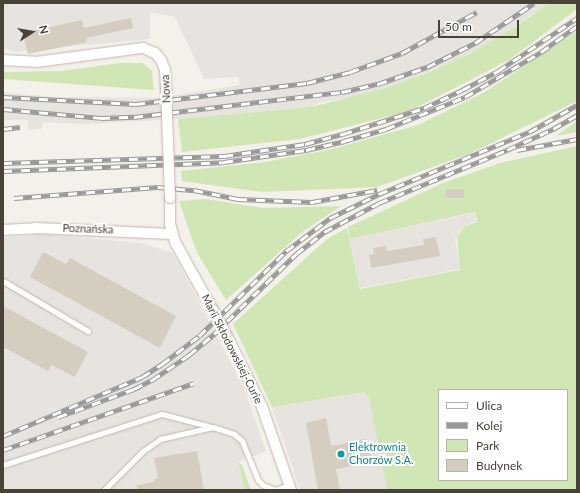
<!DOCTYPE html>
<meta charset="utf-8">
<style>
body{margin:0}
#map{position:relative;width:580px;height:493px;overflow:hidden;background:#f4f1ea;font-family:Lato,sans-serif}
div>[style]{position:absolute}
.industrial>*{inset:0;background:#e7e3df}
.green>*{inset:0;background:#d0e6b5}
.building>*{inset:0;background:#d5cdc0;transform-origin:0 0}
.roads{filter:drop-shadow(0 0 1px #c0b9ad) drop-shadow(0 0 1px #c0b9ad)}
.service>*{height:5px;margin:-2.5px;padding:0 2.5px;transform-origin:2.5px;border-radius:2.5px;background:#fff}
.minor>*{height:10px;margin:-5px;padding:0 5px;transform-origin:5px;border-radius:5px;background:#fff}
.rail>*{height:4.5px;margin-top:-2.25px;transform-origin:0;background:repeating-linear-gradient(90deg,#fff 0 9px,#989898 0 18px);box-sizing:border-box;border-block:1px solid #989898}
.bridges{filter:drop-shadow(0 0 1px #c0b9ad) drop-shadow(0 0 1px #c0b9ad)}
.minor-bridge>*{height:10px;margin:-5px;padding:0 5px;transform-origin:5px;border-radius:5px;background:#fff}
.dots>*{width:11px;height:11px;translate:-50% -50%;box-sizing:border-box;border:2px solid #fff;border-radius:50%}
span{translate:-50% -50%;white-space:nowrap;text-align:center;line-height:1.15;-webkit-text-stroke:4px #fff;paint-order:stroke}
.street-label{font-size:11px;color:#484238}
.culture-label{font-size:11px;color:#0d838f}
.left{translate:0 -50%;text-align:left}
.frame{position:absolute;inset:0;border:4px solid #484238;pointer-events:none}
.legend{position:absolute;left:438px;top:389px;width:130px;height:92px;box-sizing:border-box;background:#fff;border:1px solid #b6b3af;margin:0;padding:5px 7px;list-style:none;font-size:12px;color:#484238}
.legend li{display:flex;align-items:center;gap:8px;height:20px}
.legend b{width:20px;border:1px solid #b6b3af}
.north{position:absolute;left:12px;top:12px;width:40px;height:40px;-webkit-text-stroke:3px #fff;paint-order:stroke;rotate:78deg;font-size:11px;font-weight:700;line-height:16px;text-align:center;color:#484238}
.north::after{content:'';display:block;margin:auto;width:14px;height:18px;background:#484238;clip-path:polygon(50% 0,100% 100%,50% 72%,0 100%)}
.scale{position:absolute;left:438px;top:20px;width:81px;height:18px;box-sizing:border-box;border:2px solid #484238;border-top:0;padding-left:5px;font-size:12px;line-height:14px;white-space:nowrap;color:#484238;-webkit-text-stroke:3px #fff;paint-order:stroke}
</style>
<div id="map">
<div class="industrial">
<i style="clip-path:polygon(3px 3px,549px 3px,501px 36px,451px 63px,401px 83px,357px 96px,318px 103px,311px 107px,178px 119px,85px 124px,43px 122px,41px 129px,28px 130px,28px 120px,3px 120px,3px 92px,51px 97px,157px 98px,239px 85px,239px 77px,204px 79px,175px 17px,150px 12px,150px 39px,14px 52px,3px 48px)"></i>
<i style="clip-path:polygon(474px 213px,476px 221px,463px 227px,455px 239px,460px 269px,360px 288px,350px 239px)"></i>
<i style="clip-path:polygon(41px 234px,141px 243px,173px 253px,244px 388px,266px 451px,238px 462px,245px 490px,3px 490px,3px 238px)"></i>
<i style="clip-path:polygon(364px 392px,369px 397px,387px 490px,300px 490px,272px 407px)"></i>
</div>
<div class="green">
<i style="clip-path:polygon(549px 3px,577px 3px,577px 9px,509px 60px,410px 111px,300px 139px,182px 152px,178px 119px,311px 107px,386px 88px,430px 72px,469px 54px,517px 26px)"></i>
<i style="clip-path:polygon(577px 31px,577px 101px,469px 154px,377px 187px,262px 192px,182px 181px,181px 171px,265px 162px,332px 149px,418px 125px,485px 92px)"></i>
<i style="clip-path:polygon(120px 63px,143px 63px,152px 71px,154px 90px,3px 79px,3px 72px,61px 71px)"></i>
<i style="clip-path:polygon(577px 121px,577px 132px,556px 136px)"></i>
<i style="clip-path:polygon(evenodd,577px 146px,577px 490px,387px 490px,369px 397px,364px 392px,272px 407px,233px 324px,327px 239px,347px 228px,360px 289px,460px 270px,457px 237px,464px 227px,477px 222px,475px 212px,350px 239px,348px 227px,443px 183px,500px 163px,577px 146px,439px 390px,567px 390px,567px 480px,439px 480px,439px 390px)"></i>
<i style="clip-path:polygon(206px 199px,263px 208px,341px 206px,301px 233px,226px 300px,197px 253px,179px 201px)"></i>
<i style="clip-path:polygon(238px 462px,242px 465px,251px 490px,245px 490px)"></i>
</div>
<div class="building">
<i style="clip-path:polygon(131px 18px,133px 28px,86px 38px,87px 42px,28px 54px,23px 33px,82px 20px,84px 28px)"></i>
<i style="left:464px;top:189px;width:9px;height:18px;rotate:90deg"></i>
<i style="clip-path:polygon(436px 237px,440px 256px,371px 268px,369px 255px,374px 254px,373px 248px,386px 246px,387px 251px,424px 245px,423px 239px)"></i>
<i style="clip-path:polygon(43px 252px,66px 264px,70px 258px,176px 316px,160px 348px,30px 277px)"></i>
<i style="clip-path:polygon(3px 306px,88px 352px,75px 377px,51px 365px,48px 371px,3px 347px)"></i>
<i style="clip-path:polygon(326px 418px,331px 446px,367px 439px,372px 462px,336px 469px,340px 490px,318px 490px,306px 423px)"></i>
<i style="clip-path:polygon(197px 451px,204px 490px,137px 490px,137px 485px,154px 482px,154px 479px,158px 478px,154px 458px)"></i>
</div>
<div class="roads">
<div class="service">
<i style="left:3px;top:281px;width:99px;rotate:30.5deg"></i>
<i style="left:3px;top:465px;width:167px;rotate:-17.8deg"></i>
<i style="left:162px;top:414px;width:52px;rotate:14.6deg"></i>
<i style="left:104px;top:490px;width:55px;rotate:-45deg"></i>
<i style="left:143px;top:451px;width:21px;rotate:-35deg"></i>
<i style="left:160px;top:439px;width:54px;rotate:-12.8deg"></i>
<i style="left:213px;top:427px;width:22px;rotate:18deg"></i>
<i style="left:234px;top:434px;width:11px;rotate:41deg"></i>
<i style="left:242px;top:441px;width:42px;rotate:67.7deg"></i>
<i style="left:258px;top:480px;width:7px;rotate:45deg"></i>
<i style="left:263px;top:485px;width:13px;rotate:23deg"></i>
<i style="left:275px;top:490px;width:15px;rotate:-20deg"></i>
</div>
<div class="minor">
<i style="left:3px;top:60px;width:33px;rotate:3deg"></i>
<i style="left:36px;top:62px;width:108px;rotate:-7.5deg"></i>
<i style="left:143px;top:48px;width:13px;rotate:23deg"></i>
<i style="left:155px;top:53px;width:9px;rotate:49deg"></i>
<i style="left:161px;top:60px;width:11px;rotate:68deg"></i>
<i style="left:165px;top:70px;width:18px;rotate:87deg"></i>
<i style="left:170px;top:198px;width:26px;rotate:90deg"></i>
<i style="left:170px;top:224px;width:19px;rotate:74deg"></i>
<i style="left:175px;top:242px;width:78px;rotate:60.8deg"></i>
<i style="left:3px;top:230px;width:33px;rotate:-3deg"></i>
<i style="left:36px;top:228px;width:136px;rotate:2.5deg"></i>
<i style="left:226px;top:334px;width:81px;rotate:63.7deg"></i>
<i style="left:262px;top:407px;width:88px;rotate:70.7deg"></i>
</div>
</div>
<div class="rail">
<i style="left:3px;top:97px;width:133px;rotate:3deg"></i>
<i style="left:136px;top:104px;width:172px;rotate:-7deg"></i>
<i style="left:307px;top:83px;width:44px;rotate:-14.3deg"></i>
<i style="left:350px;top:72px;width:55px;rotate:-20.1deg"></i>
<i style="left:402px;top:53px;width:85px;rotate:-28.7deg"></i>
<i style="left:3px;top:109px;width:98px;rotate:5.2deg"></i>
<i style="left:101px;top:118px;width:33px;rotate:-2deg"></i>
<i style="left:134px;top:117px;width:209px;rotate:-6.9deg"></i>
<i style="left:342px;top:92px;width:37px;rotate:-13deg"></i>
<i style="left:378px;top:84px;width:52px;rotate:-19.1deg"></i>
<i style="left:427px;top:67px;width:54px;rotate:-26.6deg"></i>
<i style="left:475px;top:43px;width:71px;rotate:-34.1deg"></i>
<i style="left:3px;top:129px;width:17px;rotate:-7deg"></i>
<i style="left:517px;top:150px;width:61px;rotate:-10.4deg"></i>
<i style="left:3px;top:163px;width:221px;rotate:-1.8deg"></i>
<i style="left:224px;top:156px;width:82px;rotate:-8.4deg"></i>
<i style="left:305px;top:144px;width:39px;rotate:-15deg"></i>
<i style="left:343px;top:134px;width:85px;rotate:-17.8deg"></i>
<i style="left:424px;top:108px;width:42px;rotate:-25.3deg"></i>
<i style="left:462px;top:90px;width:41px;rotate:-27.8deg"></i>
<i style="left:498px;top:71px;width:95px;rotate:-33.9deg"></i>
<i style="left:3px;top:171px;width:221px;rotate:-2.3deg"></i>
<i style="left:224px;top:162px;width:83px;rotate:-8.3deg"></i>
<i style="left:306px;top:150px;width:39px;rotate:-13deg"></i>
<i style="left:344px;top:141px;width:44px;rotate:-15.9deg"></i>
<i style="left:386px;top:129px;width:85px;rotate:-22.1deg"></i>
<i style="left:465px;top:97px;width:88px;rotate:-30.6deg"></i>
<i style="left:541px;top:52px;width:44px;rotate:-35.8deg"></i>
<i style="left:14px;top:198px;width:144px;rotate:-4.4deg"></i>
<i style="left:158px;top:187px;width:36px;rotate:5deg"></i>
<i style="left:194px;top:190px;width:45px;rotate:11.6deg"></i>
<i style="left:238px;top:199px;width:74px;rotate:2.3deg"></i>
<i style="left:312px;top:202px;width:66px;rotate:-10.5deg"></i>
<i style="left:58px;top:417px;width:81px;rotate:-20.2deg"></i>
<i style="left:134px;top:389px;width:20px;rotate:-27deg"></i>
<i style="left:152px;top:380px;width:45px;rotate:-34deg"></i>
<i style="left:189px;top:355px;width:33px;rotate:-40deg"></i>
<i style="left:214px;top:334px;width:115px;rotate:-44.3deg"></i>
<i style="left:296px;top:254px;width:36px;rotate:-38deg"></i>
<i style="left:324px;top:232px;width:62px;rotate:-27.8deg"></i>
<i style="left:379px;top:203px;width:139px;rotate:-22.5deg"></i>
<i style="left:507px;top:150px;width:51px;rotate:-24.5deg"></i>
<i style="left:553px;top:129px;width:28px;rotate:-30deg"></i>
<i style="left:3px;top:436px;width:151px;rotate:-23deg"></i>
<i style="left:142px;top:377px;width:24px;rotate:-33deg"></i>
<i style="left:162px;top:364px;width:46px;rotate:-37.1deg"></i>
<i style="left:199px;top:336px;width:122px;rotate:-44.3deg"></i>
<i style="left:286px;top:251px;width:55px;rotate:-36.9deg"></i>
<i style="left:330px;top:218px;width:55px;rotate:-26.1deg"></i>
<i style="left:379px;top:194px;width:162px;rotate:-22.5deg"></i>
<i style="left:529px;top:132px;width:55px;rotate:-29.4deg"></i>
<i style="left:3px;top:450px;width:202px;rotate:-19.3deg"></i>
</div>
<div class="bridges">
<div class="minor-bridge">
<i style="left:166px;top:88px;width:110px;rotate:87.9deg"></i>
<i style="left:213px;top:310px;width:27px;rotate:62deg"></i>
</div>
</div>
<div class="dots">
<i style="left:341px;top:454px;background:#0f9aa8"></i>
</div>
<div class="street-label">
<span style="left:166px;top:89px;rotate:-93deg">Nowa</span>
<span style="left:88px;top:229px;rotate:2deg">Poznańska</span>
<span style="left:232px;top:349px;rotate:63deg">Marii Skłodowskiej-Curie</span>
</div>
<div class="culture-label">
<span class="left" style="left:349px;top:454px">Elektrownia<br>Chorzów S.A.</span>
</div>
<div class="frame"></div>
<ul class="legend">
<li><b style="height:5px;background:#fff"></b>Ulica</li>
<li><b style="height:5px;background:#989898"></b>Kolej</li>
<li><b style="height:11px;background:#d0e6b5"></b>Park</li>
<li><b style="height:11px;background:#d5cdc0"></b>Budynek</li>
</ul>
<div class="north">N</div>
<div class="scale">50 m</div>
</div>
